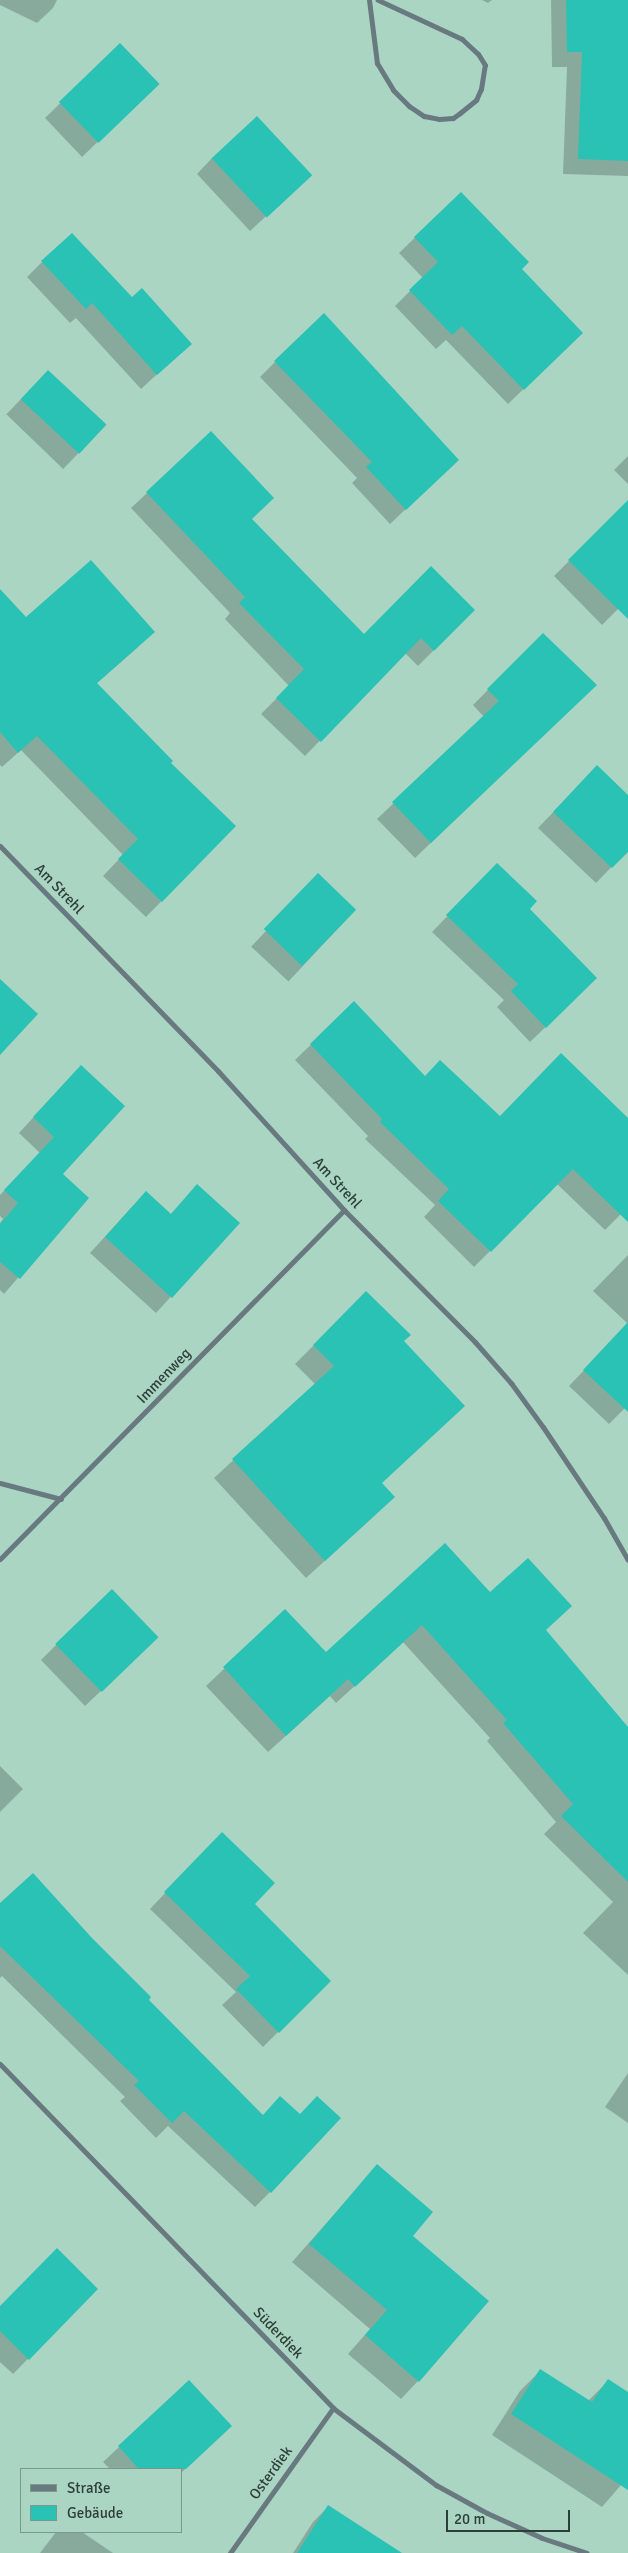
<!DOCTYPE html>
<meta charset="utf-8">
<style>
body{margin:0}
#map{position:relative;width:628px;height:2553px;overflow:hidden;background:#abd5c3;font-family:Signika,sans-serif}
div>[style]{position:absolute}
.shadow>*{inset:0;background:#0003;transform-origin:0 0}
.building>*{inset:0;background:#29c2b5;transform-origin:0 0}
.minor>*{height:5px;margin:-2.5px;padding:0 2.5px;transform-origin:2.5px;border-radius:2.5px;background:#687980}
span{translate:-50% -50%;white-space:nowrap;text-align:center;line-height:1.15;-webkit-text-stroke:4px #abd5c3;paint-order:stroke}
.street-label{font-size:15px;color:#2d3f37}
.legend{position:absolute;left:20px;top:2468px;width:162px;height:65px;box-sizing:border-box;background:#abd5c3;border:1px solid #79998b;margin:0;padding:6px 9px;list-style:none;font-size:15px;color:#2d3f37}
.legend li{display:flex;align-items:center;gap:10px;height:25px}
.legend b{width:25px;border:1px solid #79998b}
.scale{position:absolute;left:446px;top:2510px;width:124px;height:22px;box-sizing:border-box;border:2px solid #2d3f37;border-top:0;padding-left:6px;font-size:15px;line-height:18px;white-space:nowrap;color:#2d3f37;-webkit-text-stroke:4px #abd5c3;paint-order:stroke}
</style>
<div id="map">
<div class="shadow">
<i style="clip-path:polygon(0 0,57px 0,53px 8px,37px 23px,0 5px)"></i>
<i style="clip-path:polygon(482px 0,492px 0,488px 3px)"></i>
<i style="clip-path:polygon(551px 0,628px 0,628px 176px,563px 174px,567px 67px,552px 67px)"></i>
<i style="clip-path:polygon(120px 45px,142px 99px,82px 157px,45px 118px)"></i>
<i style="clip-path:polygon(212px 158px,295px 190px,250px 231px,197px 174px)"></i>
<i style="clip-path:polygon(461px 193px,520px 269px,566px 348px,508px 404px,446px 340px,436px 349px,395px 306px,423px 278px,399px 253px)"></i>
<i style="clip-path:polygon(42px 262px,190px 344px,141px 389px,76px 318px,70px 323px,27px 277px)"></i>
<i style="clip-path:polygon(275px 362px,442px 475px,390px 524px,352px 483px,357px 478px,260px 377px)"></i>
<i style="left:48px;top:371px;width:79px;height:60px;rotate:44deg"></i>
<i style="clip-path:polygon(211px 433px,251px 519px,364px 635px,474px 610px,418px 666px,405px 653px,305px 756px,261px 714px,289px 686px,225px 619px,230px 613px,131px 508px)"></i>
<i style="clip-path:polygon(628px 456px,628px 484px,614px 470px)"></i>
<i style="clip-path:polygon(628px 502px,628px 599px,602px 625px,554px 576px)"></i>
<i style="clip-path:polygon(0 591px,26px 619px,138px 647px,96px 684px,169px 763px,235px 826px,146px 917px,103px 876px,123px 855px,21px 750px,2px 767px,0 765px)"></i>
<i style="clip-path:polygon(543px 634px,580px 700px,415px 858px,377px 819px,484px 717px,473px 705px)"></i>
<i style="clip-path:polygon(582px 782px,628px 797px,628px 850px,596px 883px,538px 828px)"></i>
<i style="clip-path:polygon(497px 865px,528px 909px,580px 994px,530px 1042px,497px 1007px,504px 1000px,432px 932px)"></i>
<i style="left:318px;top:875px;width:51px;height:98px;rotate:43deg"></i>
<i style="clip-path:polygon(354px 1003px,424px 1077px,499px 1118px,628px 1119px,628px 1207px,605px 1230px,557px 1184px,474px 1267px,424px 1217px,435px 1205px,365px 1139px,368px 1136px,295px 1060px)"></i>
<i style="clip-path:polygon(66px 1082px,62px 1174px,87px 1198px,4px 1294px,0 1290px,0 1223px,3px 1219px,0 1216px,0 1195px,40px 1153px,19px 1133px)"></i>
<i style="clip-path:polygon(197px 1186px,238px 1223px,156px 1313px,90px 1253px,131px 1208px,170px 1215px)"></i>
<i style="clip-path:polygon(628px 1255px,628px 1405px,609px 1424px,569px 1386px,628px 1324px,593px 1291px)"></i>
<i style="clip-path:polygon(366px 1293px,403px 1341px,375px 1515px,306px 1578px,214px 1478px,315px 1384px,295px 1364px)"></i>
<i style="clip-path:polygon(490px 1594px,545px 1630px,628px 1742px,628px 1975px,583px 1933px,613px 1902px,544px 1834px,556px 1822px,487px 1741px,490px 1738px,403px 1642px,336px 1703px,330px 1696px,268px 1752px,206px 1686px,285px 1611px,326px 1654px)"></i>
<i style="clip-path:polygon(56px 1645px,142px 1652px,85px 1706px,41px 1660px)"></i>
<i style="clip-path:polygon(0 1766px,23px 1789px,0 1812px)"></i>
<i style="clip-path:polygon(207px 1849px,253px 1904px,329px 1981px,263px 2047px,222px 2005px,236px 1992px,150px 1909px)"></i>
<i style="clip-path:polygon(0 1904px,147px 2000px,262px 2116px,270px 2192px,255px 2207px,168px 2126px,156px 2138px,120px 2101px,125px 2097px,2px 1976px,0 1978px)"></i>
<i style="clip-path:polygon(628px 2073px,628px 2123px,605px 2107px)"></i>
<i style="clip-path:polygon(377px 2166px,411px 2236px,418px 2381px,401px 2399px,348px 2354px,370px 2329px,292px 2262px)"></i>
<i style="clip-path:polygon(97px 2289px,13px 2374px,0 2362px,0 2308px)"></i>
<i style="clip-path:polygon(540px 2371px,588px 2401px,608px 2381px,628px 2394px,628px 2477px,602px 2507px,492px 2435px,520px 2391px)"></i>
<i style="clip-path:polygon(189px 2382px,230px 2426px,181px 2473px,181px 2469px,110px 2469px,103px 2462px)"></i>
<i style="clip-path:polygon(328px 2507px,399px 2553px,293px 2553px,313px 2522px)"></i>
<i style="clip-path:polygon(56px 2532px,82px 2532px,113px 2553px,40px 2553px)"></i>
</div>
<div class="building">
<i style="clip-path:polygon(566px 0,628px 0,628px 161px,578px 159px,582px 52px,567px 52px)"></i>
<i style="left:120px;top:43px;width:57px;height:85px;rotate:46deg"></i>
<i style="left:257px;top:116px;width:81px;height:62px;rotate:47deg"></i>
<i style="clip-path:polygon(461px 192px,529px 262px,522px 269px,583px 333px,524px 390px,462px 326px,452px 335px,409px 290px,438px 262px,414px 237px)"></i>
<i style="clip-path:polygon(72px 233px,132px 297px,142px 288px,192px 344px,157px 375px,92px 303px,86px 309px,41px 261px)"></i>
<i style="clip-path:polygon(324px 313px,459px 460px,406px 510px,366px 467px,372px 462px,274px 361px)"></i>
<i style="left:48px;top:370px;width:80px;height:40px;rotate:43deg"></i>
<i style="clip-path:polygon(211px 431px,274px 498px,252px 519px,364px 634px,431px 566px,475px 610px,434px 651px,421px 638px,321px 742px,276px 698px,304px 669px,239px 603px,245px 597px,146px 492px)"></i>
<i style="clip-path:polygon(628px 500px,628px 619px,568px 560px)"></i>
<i style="clip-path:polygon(91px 560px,155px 632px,97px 683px,173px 761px,171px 763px,236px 826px,162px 902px,118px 859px,138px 839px,37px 736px,18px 753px,0 732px,0 589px,26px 617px)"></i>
<i style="clip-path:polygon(543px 633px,597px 685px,431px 843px,392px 802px,499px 701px,487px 689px)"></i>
<i style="clip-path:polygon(597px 765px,628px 795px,628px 852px,612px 868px,553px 812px)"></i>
<i style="clip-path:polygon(497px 863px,537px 901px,530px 909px,597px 978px,546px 1028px,511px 991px,518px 984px,446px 915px)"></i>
<i style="left:318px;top:873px;width:53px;height:78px;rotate:44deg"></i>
<i style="clip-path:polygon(0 979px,38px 1014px,0 1055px)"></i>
<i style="clip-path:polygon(354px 1001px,425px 1076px,440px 1060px,500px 1116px,561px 1053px,628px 1118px,628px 1222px,573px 1169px,491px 1252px,438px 1201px,449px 1189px,380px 1122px,382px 1119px,310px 1044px)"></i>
<i style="clip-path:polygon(81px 1065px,125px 1106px,63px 1174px,89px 1198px,20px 1279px,0 1262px,0 1224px,18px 1203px,4px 1190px,54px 1137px,33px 1117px)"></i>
<i style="clip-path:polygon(197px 1184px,240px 1223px,172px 1298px,105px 1237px,146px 1191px,171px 1214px)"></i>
<i style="clip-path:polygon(366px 1291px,411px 1335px,404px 1341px,465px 1406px,382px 1483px,395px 1497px,325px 1561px,232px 1459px,334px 1366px,313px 1345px)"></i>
<i style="clip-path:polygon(628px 1322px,628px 1412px,583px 1370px)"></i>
<i style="clip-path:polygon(445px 1543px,490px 1592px,528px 1558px,572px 1606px,546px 1630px,628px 1727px,628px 1882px,561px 1816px,573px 1804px,503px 1723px,507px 1720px,422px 1625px,355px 1687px,348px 1679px,286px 1736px,223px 1667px,285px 1609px,326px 1652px)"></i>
<i style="left:112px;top:1589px;width:67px;height:79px;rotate:46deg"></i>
<i style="clip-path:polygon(222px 1832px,275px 1883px,255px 1904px,331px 1981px,279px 2033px,236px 1989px,250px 1976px,164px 1892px)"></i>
<i style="clip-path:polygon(33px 1873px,92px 1938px,151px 1997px,149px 2000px,263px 2115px,280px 2096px,300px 2114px,317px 2096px,341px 2118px,271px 2193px,184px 2111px,172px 2123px,134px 2085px,139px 2081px,0 1946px,0 1903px)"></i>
<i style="clip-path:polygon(377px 2164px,433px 2212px,413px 2236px,489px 2301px,419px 2382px,365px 2335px,387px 2310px,309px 2244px)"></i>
<i style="clip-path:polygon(57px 2248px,98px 2289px,29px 2360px,0 2331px,0 2306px)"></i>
<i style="clip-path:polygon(540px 2369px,592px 2402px,608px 2379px,628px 2392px,628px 2490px,511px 2414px)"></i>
<i style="clip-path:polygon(189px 2380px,232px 2426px,186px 2469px,139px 2469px,118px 2446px)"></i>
<i style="clip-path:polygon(328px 2505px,402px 2553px,297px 2553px)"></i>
</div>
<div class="minor">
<i style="left:369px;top:0;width:64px;rotate:82.8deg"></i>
<i style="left:377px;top:63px;width:31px;rotate:59deg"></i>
<i style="left:393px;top:90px;width:23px;rotate:45deg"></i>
<i style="left:409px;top:106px;width:18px;rotate:34deg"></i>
<i style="left:424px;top:116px;width:15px;rotate:11deg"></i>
<i style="left:439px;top:119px;width:14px;rotate:-4deg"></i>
<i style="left:453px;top:118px;width:9px;rotate:-36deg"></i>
<i style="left:460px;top:113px;width:21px;rotate:-39deg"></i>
<i style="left:476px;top:100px;width:12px;rotate:-66deg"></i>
<i style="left:481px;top:89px;width:24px;rotate:-81deg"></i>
<i style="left:485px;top:65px;width:13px;rotate:-122deg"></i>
<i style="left:478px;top:54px;width:22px;rotate:-137deg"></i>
<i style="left:462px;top:39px;width:93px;rotate:-155.1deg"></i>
<i style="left:0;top:846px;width:313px;rotate:45.9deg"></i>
<i style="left:218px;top:1071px;width:188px;rotate:47.8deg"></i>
<i style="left:344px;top:1210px;width:186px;rotate:45.2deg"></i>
<i style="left:475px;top:1342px;width:55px;rotate:48.7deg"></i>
<i style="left:511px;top:1383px;width:54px;rotate:54deg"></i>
<i style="left:543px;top:1427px;width:110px;rotate:56.2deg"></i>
<i style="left:604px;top:1518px;width:48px;rotate:60.3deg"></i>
<i style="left:0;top:1483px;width:63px;rotate:14.7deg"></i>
<i style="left:0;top:1559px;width:490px;rotate:-45.4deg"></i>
<i style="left:0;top:2064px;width:479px;rotate:45.9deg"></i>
<i style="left:333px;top:2408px;width:129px;rotate:36.8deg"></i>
<i style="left:436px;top:2485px;width:58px;rotate:28.8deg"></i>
<i style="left:487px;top:2513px;width:60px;rotate:24.4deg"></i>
<i style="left:542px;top:2538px;width:47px;rotate:18.4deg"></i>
<i style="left:230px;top:2553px;width:178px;rotate:-54.6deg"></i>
</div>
<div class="street-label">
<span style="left:59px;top:889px;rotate:46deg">Am Strehl</span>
<span style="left:337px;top:1183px;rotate:47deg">Am Strehl</span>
<span style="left:164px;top:1376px;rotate:-46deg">Immenweg</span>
<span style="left:278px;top:2333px;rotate:46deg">Süderdiek</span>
<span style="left:271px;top:2473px;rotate:-54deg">Osterdiek</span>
</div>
<ul class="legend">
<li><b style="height:6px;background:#687980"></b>Straße</li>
<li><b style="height:14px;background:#29c2b5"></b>Gebäude</li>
</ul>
<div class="scale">20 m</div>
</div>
